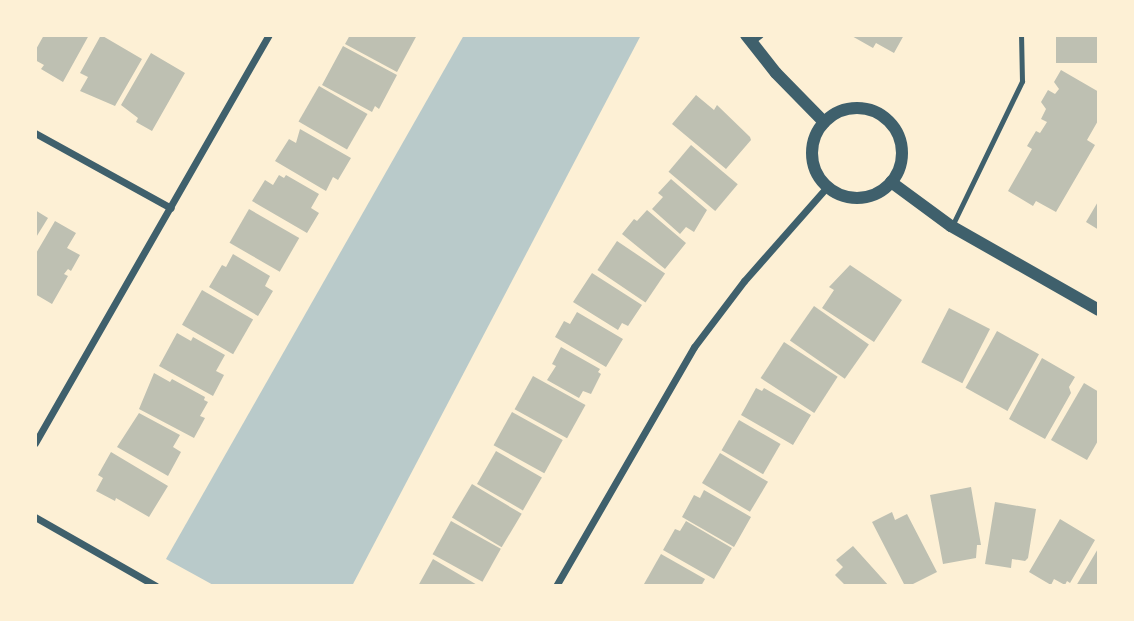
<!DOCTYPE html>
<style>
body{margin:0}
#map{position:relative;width:1134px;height:621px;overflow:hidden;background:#fdf0d5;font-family:Signika,sans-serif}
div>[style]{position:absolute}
.green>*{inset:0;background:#b9caca}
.building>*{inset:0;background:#bec0b2;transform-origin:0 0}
.service>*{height:5px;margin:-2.5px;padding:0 2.5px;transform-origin:2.5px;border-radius:2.5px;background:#3f606c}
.minor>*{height:7px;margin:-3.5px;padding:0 3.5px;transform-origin:3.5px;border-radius:3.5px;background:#3f606c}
.tertiary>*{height:12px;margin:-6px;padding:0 6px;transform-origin:6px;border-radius:6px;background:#3f606c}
.tertiary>.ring{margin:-6px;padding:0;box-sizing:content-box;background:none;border:12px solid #3f606c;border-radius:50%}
span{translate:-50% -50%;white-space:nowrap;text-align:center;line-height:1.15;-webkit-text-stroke:5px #fdf0d5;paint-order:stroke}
.frame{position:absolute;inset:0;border:37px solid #fdf0d5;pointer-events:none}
</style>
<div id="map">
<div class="green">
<i style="clip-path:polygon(464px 35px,641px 35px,352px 586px,215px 586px,166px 559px)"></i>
</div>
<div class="building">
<i style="clip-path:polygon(44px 35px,89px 35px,63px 82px,41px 69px,44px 65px,35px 60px,35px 51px)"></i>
<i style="clip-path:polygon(101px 35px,142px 59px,115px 106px,80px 91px,88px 77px,80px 73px)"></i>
<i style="clip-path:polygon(350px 35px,417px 35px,397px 72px,345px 44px)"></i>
<i style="clip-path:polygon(850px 35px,904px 35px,894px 53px,876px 43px,873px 48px)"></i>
<i style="left:1056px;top:35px;width:43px;height:28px"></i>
<i style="clip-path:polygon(343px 46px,397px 75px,379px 109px,375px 106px,372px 112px,322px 85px)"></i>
<i style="clip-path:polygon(151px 53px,185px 73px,152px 131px,136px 122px,138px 118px,121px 105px)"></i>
<i style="clip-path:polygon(1061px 70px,1099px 92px,1099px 119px,1087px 140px,1095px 145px,1056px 212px,1036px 201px,1033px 206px,1008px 191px,1032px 149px,1027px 146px,1036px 131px,1040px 133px,1047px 122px,1041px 119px,1046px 109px,1041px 102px,1048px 90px,1055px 94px,1059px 89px,1054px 82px)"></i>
<i style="left:319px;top:86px;width:56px;height:41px;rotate:30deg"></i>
<i style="clip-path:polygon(696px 95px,714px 110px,717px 105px,750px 137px,751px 140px,726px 169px,672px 124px)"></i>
<i style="clip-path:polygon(300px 129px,351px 158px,338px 180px,333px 177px,326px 191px,275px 161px,289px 139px,296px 143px)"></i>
<i style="left:691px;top:145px;width:61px;height:35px;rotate:40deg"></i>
<i style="clip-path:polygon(279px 175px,284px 178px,286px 175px,319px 194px,311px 208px,319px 213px,307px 233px,252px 201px,265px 180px,273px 185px)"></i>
<i style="clip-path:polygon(671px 179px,707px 210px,694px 232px,686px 227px,680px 234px,652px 209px,663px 197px,658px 193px)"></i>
<i style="clip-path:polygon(1099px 200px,1099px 230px,1086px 222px)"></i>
<i style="left:249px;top:209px;width:58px;height:39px;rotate:30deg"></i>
<i style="clip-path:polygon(35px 210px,48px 218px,35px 239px)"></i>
<i style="clip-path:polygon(647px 210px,686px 243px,665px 269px,622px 234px,634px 219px,637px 221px)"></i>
<i style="clip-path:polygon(55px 221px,76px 233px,67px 248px,80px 255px,71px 271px,68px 269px,64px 274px,68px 276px,52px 304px,35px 294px,35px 255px)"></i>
<i style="left:617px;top:241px;width:58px;height:35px;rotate:34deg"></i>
<i style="clip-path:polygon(233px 254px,270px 276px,265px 286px,273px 291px,258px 316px,209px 287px,222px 265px,226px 267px)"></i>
<i style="clip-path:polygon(850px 265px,902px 300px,874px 342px,822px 308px,834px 290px,829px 287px)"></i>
<i style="clip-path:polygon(592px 273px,642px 305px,628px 326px,622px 323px,618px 330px,573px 302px)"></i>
<i style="left:202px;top:290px;width:59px;height:40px;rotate:30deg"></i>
<i style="left:814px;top:306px;width:67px;height:42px;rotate:35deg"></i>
<i style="left:949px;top:308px;width:46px;height:61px;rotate:27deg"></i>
<i style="clip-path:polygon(577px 312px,623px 339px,606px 367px,555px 337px,564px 321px,570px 324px)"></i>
<i style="left:997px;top:331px;width:48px;height:65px;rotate:29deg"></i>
<i style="clip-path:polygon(177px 333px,191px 341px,193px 337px,225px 355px,216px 371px,224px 375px,213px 396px,159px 366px)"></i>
<i style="left:784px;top:342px;width:64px;height:43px;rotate:33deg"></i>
<i style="clip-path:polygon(561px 347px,600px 369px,598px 372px,601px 374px,591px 394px,583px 391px,579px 398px,547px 380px,556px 366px,552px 364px)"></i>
<i style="clip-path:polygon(1042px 358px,1075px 377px,1069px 387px,1071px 393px,1045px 439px,1009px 419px)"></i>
<i style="clip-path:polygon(154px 373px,170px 382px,172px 379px,205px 397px,204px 400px,208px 402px,200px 416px,205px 418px,194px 438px,139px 409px)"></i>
<i style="left:533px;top:376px;width:60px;height:38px;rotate:29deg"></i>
<i style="clip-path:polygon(1084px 383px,1099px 392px,1099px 439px,1087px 460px,1051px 440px)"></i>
<i style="clip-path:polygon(756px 388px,762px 391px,764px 388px,811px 415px,793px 445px,741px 415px)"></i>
<i style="left:512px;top:412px;width:58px;height:38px;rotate:29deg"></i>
<i style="clip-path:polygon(139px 413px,180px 435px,173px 447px,181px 452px,168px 476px,117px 447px)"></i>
<i style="left:739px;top:420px;width:48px;height:35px;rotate:30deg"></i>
<i style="left:496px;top:451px;width:53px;height:38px;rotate:30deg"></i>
<i style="clip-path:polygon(111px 452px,168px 486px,149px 517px,116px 498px,115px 501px,96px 491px,103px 478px,98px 475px)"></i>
<i style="left:720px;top:453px;width:56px;height:35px;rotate:31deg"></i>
<i style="left:472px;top:484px;width:58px;height:39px;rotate:31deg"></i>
<i style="clip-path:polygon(971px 487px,981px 545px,977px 545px,976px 558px,943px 564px,930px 495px)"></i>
<i style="clip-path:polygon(704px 490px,751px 517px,734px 547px,682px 517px,694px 495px,700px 498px)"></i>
<i style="clip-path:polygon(995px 502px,1036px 509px,1028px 558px,1025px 561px,1012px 559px,1011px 568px,985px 564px)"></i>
<i style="clip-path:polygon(892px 512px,895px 520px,907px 514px,937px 572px,909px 586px,905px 586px,872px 522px)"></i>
<i style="clip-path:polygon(1060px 519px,1095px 540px,1070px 583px,1067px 581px,1065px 585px,1054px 579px,1051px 585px,1029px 572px)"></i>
<i style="left:451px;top:521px;width:57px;height:38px;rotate:29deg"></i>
<i style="clip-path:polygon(686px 521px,732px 548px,714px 579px,663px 550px,675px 529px,680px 531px)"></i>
<i style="clip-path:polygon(853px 546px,889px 586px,846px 586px,835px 575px,843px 567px,836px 560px)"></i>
<i style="clip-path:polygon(1099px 547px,1099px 586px,1076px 586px)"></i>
<i style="clip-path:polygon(661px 554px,705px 579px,701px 586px,644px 584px)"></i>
<i style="clip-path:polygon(433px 559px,479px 586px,418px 586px)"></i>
</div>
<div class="service">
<i style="left:752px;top:42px;width:11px;rotate:-38deg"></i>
<i style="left:952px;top:226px;width:161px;rotate:-64.2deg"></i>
<i style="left:1022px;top:81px;width:46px;rotate:-91.2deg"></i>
</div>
<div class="minor">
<i style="left:35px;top:133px;width:155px;rotate:28.9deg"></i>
<i style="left:35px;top:443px;width:470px;rotate:-60.2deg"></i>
<i style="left:35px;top:517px;width:139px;rotate:29.7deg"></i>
<i style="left:556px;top:586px;width:276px;rotate:-60deg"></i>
<i style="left:694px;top:347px;width:83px;rotate:-52.9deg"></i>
<i style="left:744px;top:281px;width:125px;rotate:-48.6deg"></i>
</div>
<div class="tertiary">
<i style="left:746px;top:35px;width:48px;rotate:51.7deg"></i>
<i style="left:776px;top:73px;width:69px;rotate:45.6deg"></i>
<i class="ring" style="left:812px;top:108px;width:78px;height:78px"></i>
<i style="left:891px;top:182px;width:74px;rotate:36.3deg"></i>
<i style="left:951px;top:226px;width:170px;rotate:29.6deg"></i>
</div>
<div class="frame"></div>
</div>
